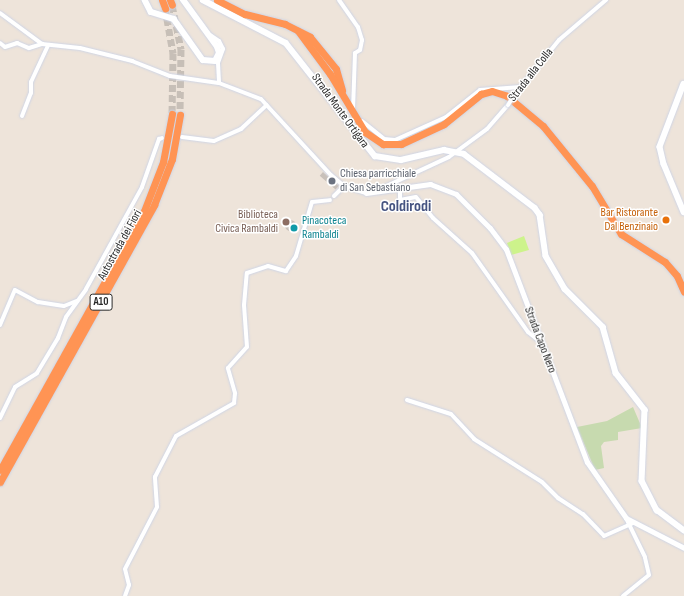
<!DOCTYPE html>
<style>
body{margin:0}
#map{position:relative;width:684px;height:596px;overflow:hidden;background:#eee4da;font-family:"Sofia Sans Condensed",sans-serif}
div>[style]{position:absolute}
.cemetery>*{inset:0;background:#c7daaf}
.pitch>*{inset:0;background:#cdf38b}
.building>*{inset:0;background:#c9c1ba;transform-origin:0 0}
.round{border-radius:50%}
.motorway-tunnel>*{height:7px;margin-top:-3.5px;transform-origin:0;background:repeating-linear-gradient(90deg,#c7bfb7 0 7px,transparent 0 10.5px)}
.roads{filter:drop-shadow(0 0 1px #cfd5e5) drop-shadow(0 0 1px #cfd5e5)}
.minor>*{height:4px;margin:-2px;padding:0 2px;transform-origin:2px;border-radius:2px;background:#fff}
.tertiary>*{height:5px;margin:-2.5px;padding:0 2.5px;transform-origin:2.5px;border-radius:2.5px;background:#fff}
.secondary>*{height:5.5px;margin:-2.75px;padding:0 2.75px;transform-origin:2.75px;border-radius:2.75px;background:#fff}
.motorway>*{height:7px;margin:-3.5px;padding:0 3.5px;transform-origin:3.5px;border-radius:3.5px;background:#ff9454}
.bridges{filter:drop-shadow(0 0 1px #cfd5e5) drop-shadow(0 0 1px #cfd5e5)}
.minor-bridge>*{height:4px;margin:-2px;padding:0 2px;transform-origin:2px;border-radius:2px;background:#fff}
.dots>*{width:11px;height:11px;translate:-50% -50%;box-sizing:border-box;border:2px solid #fff;border-radius:50%}
span{translate:-50% -50%;white-space:nowrap;text-align:center;line-height:1.15;-webkit-text-stroke:3px #fff;paint-order:stroke}
.shield-label span{padding:1px 3px;background:#fff;border:1px solid;border-radius:3px;-webkit-text-stroke-width:0}
.shield-label{font-size:11px;color:#2a2a2a;font-weight:700}
.street-label{font-size:12px;color:#2a2a2a}
.worship-label{font-size:12px;color:#5b616d}
.left{translate:0 -50%;text-align:left}
.food-label{font-size:12px;color:#c56008}
.right{translate:-100% -50%;text-align:right}
.education-label{font-size:12px;color:#785e54}
.culture-label{font-size:12px;color:#0d838f}
.district-label{font-size:16px;color:#455380;font-weight:700}
</style>
<div id="map">
<div class="cemetery">
<i style="clip-path:polygon(633px 407px,642px 428px,618px 432px,618px 440px,604px 442px,601px 446px,604px 468px,595px 470px,577px 427px,607px 421px)"></i>
</div>
<div class="pitch">
<i style="clip-path:polygon(524px 236px,529px 250px,511px 255px,507px 243px)"></i>
</div>
<div class="building">
<i style="left:323px;top:172px;width:21px;height:5px;rotate:41deg"></i>
<i class="round" style="left:284.5px;top:219.5px;width:11px;height:11px"></i>
</div>
<div class="motorway-tunnel">
<i style="left:172px;top:5px;width:45px;rotate:78.4deg"></i>
<i style="left:181px;top:49px;width:66px;rotate:90.9deg"></i>
<i style="left:165px;top:8px;width:46px;rotate:79.9deg"></i>
<i style="left:173px;top:53px;width:61px;rotate:90.9deg"></i>
</div>
<div class="roads">
<div class="minor">
<i style="left:339px;top:0;width:33px;rotate:55deg"></i>
<i style="left:358px;top:27px;width:14px;rotate:73deg"></i>
<i style="left:362px;top:40px;width:10px;rotate:101deg"></i>
<i style="left:360px;top:50px;width:6px;rotate:149deg"></i>
<i style="left:355px;top:53px;width:58px;rotate:92deg"></i>
<i style="left:0;top:13px;width:52px;rotate:36.4deg"></i>
<i style="left:210px;top:35px;width:11px;rotate:34deg"></i>
<i style="left:219px;top:41px;width:9px;rotate:63deg"></i>
<i style="left:223px;top:49px;width:15px;rotate:110deg"></i>
<i style="left:218px;top:63px;width:20px;rotate:87deg"></i>
<i style="left:0;top:43px;width:6px;rotate:39deg"></i>
<i style="left:5px;top:47px;width:13px;rotate:-18deg"></i>
<i style="left:17px;top:43px;width:13px;rotate:23deg"></i>
<i style="left:29px;top:48px;width:14px;rotate:-17deg"></i>
<i style="left:42px;top:44px;width:38px;rotate:6deg"></i>
<i style="left:80px;top:48px;width:54px;rotate:14deg"></i>
<i style="left:132px;top:61px;width:41px;rotate:21.5deg"></i>
<i style="left:170px;top:76px;width:49px;rotate:8.1deg"></i>
<i style="left:219px;top:83px;width:45px;rotate:20.9deg"></i>
<i style="left:261px;top:99px;width:103px;rotate:47.4deg"></i>
<i style="left:331px;top:175px;width:17px;rotate:40deg"></i>
<i style="left:344px;top:186px;width:23px;rotate:18deg"></i>
<i style="left:515px;top:94px;width:70px;rotate:-50.8deg"></i>
<i style="left:559px;top:40px;width:62px;rotate:-40.4deg"></i>
<i style="left:22px;top:116px;width:25px;rotate:-69deg"></i>
<i style="left:31px;top:93px;width:11px;rotate:-90deg"></i>
<i style="left:31px;top:82px;width:40px;rotate:-65deg"></i>
<i style="left:362px;top:121px;width:28px;rotate:39deg"></i>
<i style="left:384px;top:139px;width:11px;rotate:5deg"></i>
<i style="left:395px;top:140px;width:56px;rotate:-24.3deg"></i>
<i style="left:446px;top:117px;width:43px;rotate:-38.5deg"></i>
<i style="left:480px;top:90px;width:41px;rotate:-4.2deg"></i>
<i style="left:182px;top:137px;width:32px;rotate:7deg"></i>
<i style="left:214px;top:141px;width:30px;rotate:-24deg"></i>
<i style="left:241px;top:129px;width:35px;rotate:-43deg"></i>
<i style="left:378px;top:190px;width:78px;rotate:-24.9deg"></i>
<i style="left:449px;top:157px;width:47px;rotate:-36.4deg"></i>
<i style="left:487px;top:129px;width:32px;rotate:-49deg"></i>
<i style="left:400px;top:190px;width:10px;rotate:90deg"></i>
<i style="left:400px;top:200px;width:16px;rotate:-11deg"></i>
<i style="left:416px;top:197px;width:27px;rotate:51deg"></i>
<i style="left:433px;top:218px;width:52px;rotate:41.9deg"></i>
<i style="left:472px;top:253px;width:97px;rotate:54.7deg"></i>
<i style="left:528px;top:332px;width:14px;rotate:39deg"></i>
<i style="left:334px;top:196px;width:14px;rotate:-45deg"></i>
<i style="left:0;top:325px;width:38px;rotate:-67deg"></i>
<i style="left:15px;top:290px;width:26px;rotate:28deg"></i>
<i style="left:38px;top:302px;width:26px;rotate:9deg"></i>
<i style="left:64px;top:306px;width:14px;rotate:-21deg"></i>
<i style="left:407px;top:400px;width:46px;rotate:17.7deg"></i>
<i style="left:451px;top:414px;width:34px;rotate:47deg"></i>
<i style="left:474px;top:439px;width:80px;rotate:32.3deg"></i>
<i style="left:542px;top:482px;width:23px;rotate:45deg"></i>
<i style="left:558px;top:498px;width:30px;rotate:33deg"></i>
<i style="left:583px;top:514px;width:30px;rotate:46deg"></i>
<i style="left:604px;top:536px;width:32px;rotate:-24deg"></i>
<i style="left:0;top:418px;width:34px;rotate:-64deg"></i>
<i style="left:15px;top:387px;width:26px;rotate:-32deg"></i>
<i style="left:37px;top:373px;width:41px;rotate:-59deg"></i>
<i style="left:58px;top:338px;width:22px;rotate:-69deg"></i>
<i style="left:66px;top:317px;width:34px;rotate:-54deg"></i>
<i style="left:86px;top:289px;width:116px;rotate:-61.2deg"></i>
<i style="left:142px;top:187px;width:51px;rotate:-70.5deg"></i>
<i style="left:159px;top:139px;width:3px;rotate:-18deg"></i>
<i style="left:125px;top:596px;width:12px;rotate:-70deg"></i>
<i style="left:129px;top:585px;width:16px;rotate:-104deg"></i>
<i style="left:125px;top:569px;width:70px;rotate:-62.7deg"></i>
<i style="left:157px;top:507px;width:30px;rotate:-94deg"></i>
<i style="left:155px;top:477px;width:46px;rotate:-62.9deg"></i>
<i style="left:176px;top:436px;width:67px;rotate:-29.6deg"></i>
<i style="left:234px;top:403px;width:10px;rotate:-84deg"></i>
<i style="left:235px;top:393px;width:26px;rotate:-106deg"></i>
<i style="left:228px;top:368px;width:28px;rotate:-48deg"></i>
<i style="left:247px;top:347px;width:42px;rotate:-94.1deg"></i>
<i style="left:244px;top:305px;width:32px;rotate:-85deg"></i>
<i style="left:247px;top:273px;width:22px;rotate:-18deg"></i>
<i style="left:268px;top:266px;width:19px;rotate:16deg"></i>
<i style="left:286px;top:271px;width:18px;rotate:-56deg"></i>
<i style="left:296px;top:256px;width:56px;rotate:-73.5deg"></i>
<i style="left:312px;top:202px;width:18px;rotate:-6deg"></i>
<i style="left:623px;top:596px;width:33px;rotate:-39deg"></i>
<i style="left:649px;top:575px;width:18px;rotate:-103deg"></i>
<i style="left:645px;top:557px;width:43px;rotate:-116deg"></i>
</div>
<div class="tertiary">
<i style="left:366px;top:193px;width:65px;rotate:-8deg"></i>
<i style="left:430px;top:184px;width:28px;rotate:21deg"></i>
<i style="left:456px;top:194px;width:48px;rotate:45deg"></i>
<i style="left:490px;top:228px;width:26px;rotate:53deg"></i>
<i style="left:506px;top:249px;width:228px;rotate:69.2deg"></i>
<i style="left:587px;top:462px;width:68px;rotate:55.1deg"></i>
<i style="left:626px;top:518px;width:65px;rotate:27.3deg"></i>
</div>
<div class="secondary">
<i style="left:145px;top:0;width:13px;rotate:63deg"></i>
<i style="left:151px;top:12px;width:24px;rotate:17deg"></i>
<i style="left:174px;top:19px;width:50px;rotate:54.7deg"></i>
<i style="left:203px;top:60px;width:12px;rotate:5deg"></i>
<i style="left:215px;top:61px;width:9px;rotate:-63deg"></i>
<i style="left:219px;top:53px;width:6px;rotate:-108deg"></i>
<i style="left:217px;top:47px;width:58px;rotate:-125.9deg"></i>
<i style="left:203px;top:0;width:93px;rotate:27.4deg"></i>
<i style="left:286px;top:43px;width:144px;rotate:51.8deg"></i>
<i style="left:375px;top:156px;width:26px;rotate:9deg"></i>
<i style="left:401px;top:160px;width:44px;rotate:-13.1deg"></i>
<i style="left:444px;top:150px;width:20px;rotate:11deg"></i>
<i style="left:464px;top:154px;width:89px;rotate:37.3deg"></i>
<i style="left:535px;top:208px;width:9px;rotate:54deg"></i>
<i style="left:540px;top:215px;width:41px;rotate:81.7deg"></i>
<i style="left:546px;top:256px;width:38px;rotate:60deg"></i>
<i style="left:565px;top:289px;width:54px;rotate:45deg"></i>
<i style="left:603px;top:327px;width:48px;rotate:74.2deg"></i>
<i style="left:616px;top:373px;width:47px;rotate:51.9deg"></i>
<i style="left:645px;top:410px;width:71px;rotate:92.4deg"></i>
<i style="left:642px;top:481px;width:33px;rotate:63deg"></i>
<i style="left:657px;top:510px;width:34px;rotate:37deg"></i>
<i style="left:684px;top:84px;width:67px;rotate:110.9deg"></i>
<i style="left:660px;top:147px;width:17px;rotate:77deg"></i>
<i style="left:664px;top:164px;width:52px;rotate:67.4deg"></i>
</div>
<div class="motorway">
<i style="left:162px;top:0;width:9px;rotate:69deg"></i>
<i style="left:170px;top:0;width:5px;rotate:68deg"></i>
<i style="left:217px;top:0;width:31px;rotate:27deg"></i>
<i style="left:245px;top:14px;width:41px;rotate:14deg"></i>
<i style="left:285px;top:24px;width:28px;rotate:27deg"></i>
<i style="left:310px;top:37px;width:41px;rotate:50.9deg"></i>
<i style="left:336px;top:69px;width:22px;rotate:74deg"></i>
<i style="left:298px;top:31px;width:54px;rotate:53.3deg"></i>
<i style="left:330px;top:74px;width:68px;rotate:58.9deg"></i>
<i style="left:365px;top:132px;width:22px;rotate:34deg"></i>
<i style="left:383px;top:144px;width:18px"></i>
<i style="left:401px;top:144px;width:47px;rotate:-24.9deg"></i>
<i style="left:444px;top:124px;width:48px;rotate:-39deg"></i>
<i style="left:481px;top:94px;width:11px;rotate:-15deg"></i>
<i style="left:492px;top:91px;width:16px;rotate:18deg"></i>
<i style="left:507px;top:96px;width:47px;rotate:39.8deg"></i>
<i style="left:543px;top:126px;width:77px;rotate:50.8deg"></i>
<i style="left:592px;top:186px;width:56px;rotate:58.9deg"></i>
<i style="left:621px;top:234px;width:52px;rotate:32.5deg"></i>
<i style="left:665px;top:262px;width:18px;rotate:49deg"></i>
<i style="left:677px;top:276px;width:17px;rotate:66deg"></i>
<i style="left:0;top:470px;width:296px;rotate:-60.9deg"></i>
<i style="left:144px;top:211px;width:53px;rotate:-68.8deg"></i>
<i style="left:163px;top:162px;width:49px;rotate:-79.4deg"></i>
<i style="left:0;top:482px;width:317px;rotate:-60.9deg"></i>
<i style="left:154px;top:205px;width:49px;rotate:-68.6deg"></i>
<i style="left:172px;top:159px;width:45px;rotate:-79.7deg"></i>
</div>
</div>
<div class="bridges">
<div class="minor-bridge">
<i style="left:508px;top:105px;width:13px;rotate:-58deg"></i>
</div>
</div>
<div class="dots">
<i style="left:332px;top:181px;background:#6b7280"></i>
<i style="left:666px;top:220px;background:#e8710a"></i>
<i style="left:286px;top:222px;background:#8d6e63"></i>
<i style="left:294px;top:228px;background:#0f9aa8"></i>
</div>
<div class="shield-label">
<span style="left:101px;top:302px">A10</span>
</div>
<div class="street-label">
<span style="left:531px;top:75px;rotate:-52deg">Strada alla Colla</span>
<span style="left:340px;top:111px;rotate:54deg">Strada Monte Ortigara</span>
<span style="left:120px;top:245px;rotate:-61deg">Autostrada dei Fiori</span>
<span style="left:540px;top:340px;rotate:69deg">Strada Capo Nero</span>
</div>
<div class="worship-label">
<span class="left" style="left:340px;top:181px">Chiesa parricchiale<br>di San Sebastiano</span>
</div>
<div class="food-label">
<span class="right" style="left:658px;top:220px">Bar Ristorante<br>Dal Benzinaio</span>
</div>
<div class="education-label">
<span class="right" style="left:278px;top:222px">Biblioteca<br>Civica Rambaldi</span>
</div>
<div class="culture-label">
<span class="left" style="left:302px;top:228px">Pinacoteca<br>Rambaldi</span>
</div>
<div class="district-label">
<span style="left:406px;top:207px">Coldirodi</span>
</div>
</div>
